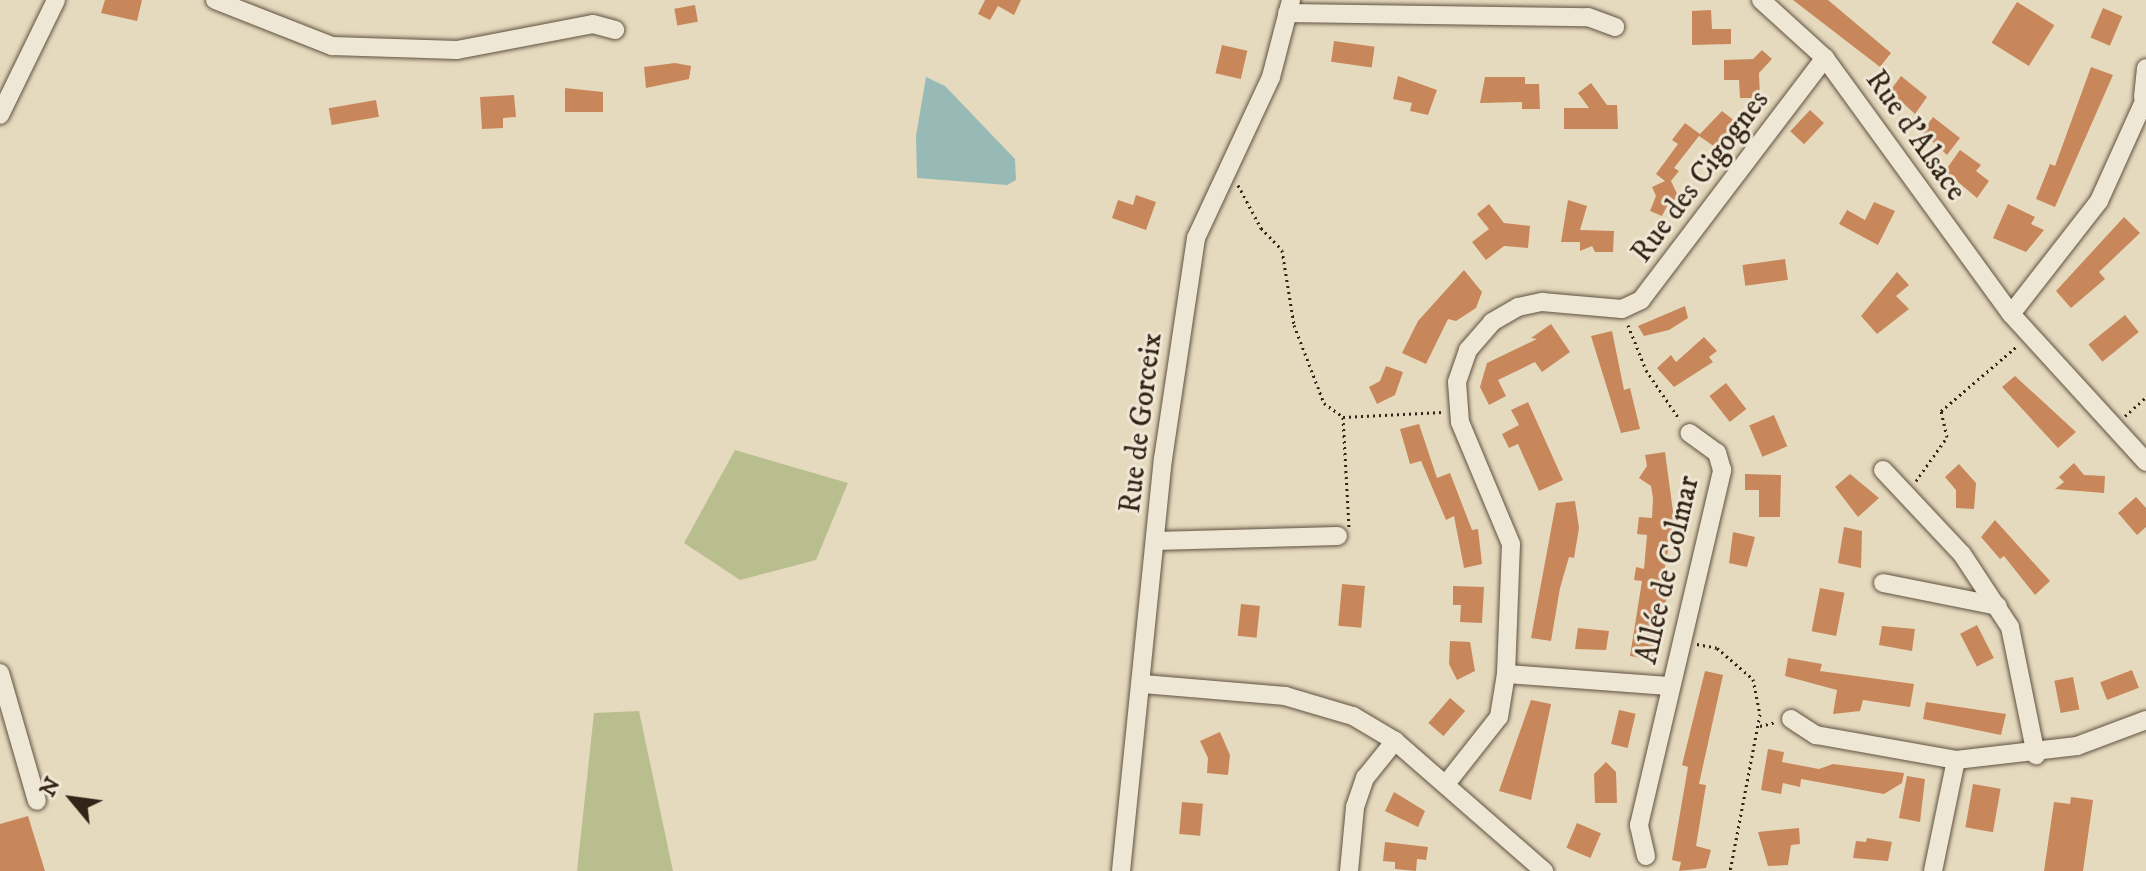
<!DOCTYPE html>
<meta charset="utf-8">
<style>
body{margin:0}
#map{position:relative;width:2146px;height:871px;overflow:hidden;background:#e6dabe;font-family:"IM FELL DW Pica",serif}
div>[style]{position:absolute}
.green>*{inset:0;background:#b9be8f}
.water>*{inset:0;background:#97bab6}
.building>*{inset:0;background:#c7875b;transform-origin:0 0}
.path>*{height:3px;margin-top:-1.5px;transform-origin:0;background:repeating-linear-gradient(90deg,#332417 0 2px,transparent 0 6px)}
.roads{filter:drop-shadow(0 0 2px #605241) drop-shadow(0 0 2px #605241)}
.minor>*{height:18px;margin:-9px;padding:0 9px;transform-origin:9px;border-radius:9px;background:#efe7d5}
span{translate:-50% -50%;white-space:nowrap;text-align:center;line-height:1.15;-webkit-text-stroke:6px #efe7d5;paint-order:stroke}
.street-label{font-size:30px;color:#332417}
.north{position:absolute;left:32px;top:759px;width:80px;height:80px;-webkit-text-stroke:6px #efe7d5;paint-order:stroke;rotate:299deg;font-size:22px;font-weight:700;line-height:32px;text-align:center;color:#332417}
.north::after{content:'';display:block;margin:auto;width:28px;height:36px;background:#332417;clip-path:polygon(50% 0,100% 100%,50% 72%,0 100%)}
</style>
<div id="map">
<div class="green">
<i style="clip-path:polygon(735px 450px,848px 483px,816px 560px,740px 580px,684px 543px)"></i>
<i style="clip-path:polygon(639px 711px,673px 871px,577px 871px,594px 713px)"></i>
</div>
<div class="water">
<i style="clip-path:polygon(926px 77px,945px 86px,1015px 159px,1016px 180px,1007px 185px,917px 178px,916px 136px)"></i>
</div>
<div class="building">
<i style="clip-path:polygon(105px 0,142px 0,137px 21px,101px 13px)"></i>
<i style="clip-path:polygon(985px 0,1021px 0,1014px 15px,998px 6px,990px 20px,978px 14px)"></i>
<i style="clip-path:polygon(1793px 0,1828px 0,1891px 53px,1880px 67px)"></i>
<i style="left:2017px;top:2px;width:44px;height:48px;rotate:32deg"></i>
<i style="left:695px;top:5px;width:17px;height:21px;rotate:80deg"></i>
<i style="left:2103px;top:8px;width:21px;height:32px;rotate:23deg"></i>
<i style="clip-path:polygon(1711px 10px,1712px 29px,1731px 29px,1731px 44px,1692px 45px,1692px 11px)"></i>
<i style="left:1334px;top:41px;width:41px;height:21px;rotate:8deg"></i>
<i style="left:1222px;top:45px;width:26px;height:29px;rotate:13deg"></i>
<i style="clip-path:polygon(1762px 50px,1772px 59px,1759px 73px,1760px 98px,1740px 98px,1739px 80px,1724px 80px,1724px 60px,1753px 59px)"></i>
<i style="clip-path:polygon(675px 63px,691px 66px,689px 79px,646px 88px,644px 67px)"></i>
<i style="clip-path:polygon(2091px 67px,2113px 75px,2055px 207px,2036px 199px,2050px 164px,2055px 166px)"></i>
<i style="clip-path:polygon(1398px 76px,1437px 90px,1428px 115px,1410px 111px,1412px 103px,1393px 99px)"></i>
<i style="clip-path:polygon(1901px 76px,1927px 97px,1915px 114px,1890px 91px)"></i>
<i style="clip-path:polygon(1485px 77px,1525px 77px,1525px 84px,1539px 84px,1540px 109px,1522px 109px,1522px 102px,1480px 103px)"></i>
<i style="clip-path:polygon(1591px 83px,1607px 105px,1617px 105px,1618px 129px,1564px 129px,1564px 108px,1589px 108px,1578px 93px)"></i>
<i style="clip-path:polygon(565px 88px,603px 92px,603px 112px,565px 112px)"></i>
<i style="clip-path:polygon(514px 95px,516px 117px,503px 118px,503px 128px,482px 129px,480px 97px)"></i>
<i style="left:376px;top:100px;width:17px;height:48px;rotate:80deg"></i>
<i style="left:1810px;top:110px;width:19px;height:29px;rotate:43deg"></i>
<i style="clip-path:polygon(1722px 111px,1740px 125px,1715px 147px,1699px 136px,1674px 168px,1679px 171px,1671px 181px,1679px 198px,1669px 202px,1662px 216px,1650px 211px,1656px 196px,1652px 187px,1665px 181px,1656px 174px,1678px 144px,1672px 140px,1685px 123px,1700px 134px)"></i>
<i style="clip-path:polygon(1933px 117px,1960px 138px,1947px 155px,1922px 132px)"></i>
<i style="clip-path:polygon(1960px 150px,1981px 165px,1976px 171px,1989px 181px,1977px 198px,1945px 171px)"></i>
<i style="clip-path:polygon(1136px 195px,1156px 202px,1146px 230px,1112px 218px,1118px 200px,1133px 205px)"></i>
<i style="clip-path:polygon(1568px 200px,1587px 206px,1580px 230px,1614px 231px,1613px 252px,1595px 252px,1592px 246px,1580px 251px,1580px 242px,1561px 242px)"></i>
<i style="clip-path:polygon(1874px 202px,1895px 211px,1878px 245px,1839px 224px,1847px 210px,1865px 220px)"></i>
<i style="clip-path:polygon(1489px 204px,1504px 223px,1530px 226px,1528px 248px,1504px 246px,1486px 260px,1472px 242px,1489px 229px,1477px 214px)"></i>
<i style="clip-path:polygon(2008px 204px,2035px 217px,2031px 224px,2044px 230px,2026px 252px,1993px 238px)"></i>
<i style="clip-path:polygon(2124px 217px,2140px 233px,2099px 272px,2105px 279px,2071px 308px,2056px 291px)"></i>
<i style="left:1785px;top:259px;width:21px;height:43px;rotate:82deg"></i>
<i style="clip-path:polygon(1464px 270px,1482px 292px,1476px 308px,1456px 321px,1448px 319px,1426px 364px,1402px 353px,1418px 321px)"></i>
<i style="clip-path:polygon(1897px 272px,1909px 285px,1896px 296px,1909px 309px,1877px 334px,1861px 316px)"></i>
<i style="clip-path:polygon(1685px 306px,1688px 318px,1669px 330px,1644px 336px,1638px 326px)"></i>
<i style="left:2125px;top:315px;width:22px;height:47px;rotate:51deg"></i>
<i style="clip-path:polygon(1551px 324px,1570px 352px,1542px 372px,1535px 362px,1498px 380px,1506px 396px,1489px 405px,1480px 387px,1487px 363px,1537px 339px,1531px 338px)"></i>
<i style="clip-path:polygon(1612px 331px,1624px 390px,1630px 388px,1640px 429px,1621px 433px,1591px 336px)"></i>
<i style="clip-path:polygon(1704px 337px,1717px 351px,1709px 357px,1713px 362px,1674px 387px,1657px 368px,1671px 355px,1676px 362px)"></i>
<i style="clip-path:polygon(1386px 366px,1403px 372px,1395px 395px,1377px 404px,1369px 387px,1380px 381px)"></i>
<i style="clip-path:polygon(2015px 376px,2076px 432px,2058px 448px,2002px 387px)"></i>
<i style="left:1726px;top:383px;width:33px;height:21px;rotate:52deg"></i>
<i style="clip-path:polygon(1528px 402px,1563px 480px,1539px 491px,1518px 444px,1509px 448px,1502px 434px,1519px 425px,1511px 410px)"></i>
<i style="left:1774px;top:415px;width:34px;height:27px;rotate:67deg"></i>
<i style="clip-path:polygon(1419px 424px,1437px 478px,1450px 473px,1472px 530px,1478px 529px,1482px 564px,1464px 568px,1454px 516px,1446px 520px,1421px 461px,1410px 464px,1400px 429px)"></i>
<i style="clip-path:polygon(1665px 452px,1674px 519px,1664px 572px,1672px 573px,1653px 660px,1630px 656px,1642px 581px,1634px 580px,1636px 567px,1644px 569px,1647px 535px,1637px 534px,1639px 517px,1652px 518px,1653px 498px,1651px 486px,1639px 478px,1647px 466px,1645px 455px)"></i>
<i style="clip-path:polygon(2074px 463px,2084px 475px,2105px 476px,2104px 493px,2055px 489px,2064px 482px,2059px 477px)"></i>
<i style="clip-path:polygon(1959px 464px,1976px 483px,1974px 509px,1956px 508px,1956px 490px,1945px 477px)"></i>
<i style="clip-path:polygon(1745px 474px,1781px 475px,1780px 517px,1759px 517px,1759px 490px,1745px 490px)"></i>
<i style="clip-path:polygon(1850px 474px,1879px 498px,1858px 517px,1835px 487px)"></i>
<i style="clip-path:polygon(2136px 497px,2146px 508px,2146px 527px,2137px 535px,2118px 513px)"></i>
<i style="clip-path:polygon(1575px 501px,1579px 528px,1574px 558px,1569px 557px,1560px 588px,1551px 641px,1531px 638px,1556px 503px)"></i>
<i style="clip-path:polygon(1995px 520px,2050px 581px,2035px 595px,2004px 556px,2000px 559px,1981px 537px)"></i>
<i style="clip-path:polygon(1844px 527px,1862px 531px,1861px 568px,1838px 563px)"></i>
<i style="clip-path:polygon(1733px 532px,1755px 537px,1747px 567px,1729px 563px)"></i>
<i style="left:1342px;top:584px;width:23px;height:42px;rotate:5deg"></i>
<i style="clip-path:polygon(1453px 586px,1484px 587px,1482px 623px,1460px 622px,1461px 605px,1453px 605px)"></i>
<i style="left:1820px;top:588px;width:25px;height:44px;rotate:11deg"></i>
<i style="left:1241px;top:604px;width:19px;height:32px;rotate:6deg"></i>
<i style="left:1977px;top:625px;width:37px;height:19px;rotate:63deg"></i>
<i style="clip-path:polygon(1882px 626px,1915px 629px,1912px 651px,1879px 645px)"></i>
<i style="clip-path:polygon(1578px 628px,1609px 631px,1606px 650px,1575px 649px)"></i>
<i style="clip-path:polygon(1450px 641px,1470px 642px,1475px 671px,1457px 680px,1449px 664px)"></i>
<i style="clip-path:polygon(1788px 658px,1822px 664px,1820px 671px,1914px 684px,1910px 707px,1863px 700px,1860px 711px,1833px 714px,1837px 690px,1785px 676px)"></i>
<i style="left:2132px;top:670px;width:19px;height:34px;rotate:69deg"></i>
<i style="clip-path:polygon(1705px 671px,1723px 675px,1699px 784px,1706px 785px,1696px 846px,1711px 850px,1706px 868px,1679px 871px,1681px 862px,1672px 860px,1688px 767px,1682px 765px)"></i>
<i style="left:2073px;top:677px;width:33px;height:19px;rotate:79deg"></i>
<i style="left:1450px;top:698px;width:20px;height:33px;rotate:41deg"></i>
<i style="clip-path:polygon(1531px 700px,1551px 704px,1531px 800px,1499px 791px)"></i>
<i style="clip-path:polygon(1926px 702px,2006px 714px,2001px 735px,1923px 719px)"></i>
<i style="left:1619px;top:710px;width:17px;height:35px;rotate:13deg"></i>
<i style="clip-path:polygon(1220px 732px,1230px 755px,1228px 775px,1207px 773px,1208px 758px,1200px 741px)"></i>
<i style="clip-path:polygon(1768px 749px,1784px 752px,1782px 762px,1819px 769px,1833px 764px,1904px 773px,1902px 783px,1884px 794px,1801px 779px,1800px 787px,1783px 783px,1781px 794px,1761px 790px)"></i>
<i style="clip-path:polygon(1606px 762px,1616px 772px,1617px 803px,1595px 803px,1594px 774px)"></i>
<i style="clip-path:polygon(1907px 776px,1925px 779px,1920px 822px,1899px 818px)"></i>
<i style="left:1973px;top:784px;width:28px;height:44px;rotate:10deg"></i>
<i style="clip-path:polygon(1394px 792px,1425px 811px,1418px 827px,1385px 811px)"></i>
<i style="clip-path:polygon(2071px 797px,2093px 800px,2083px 871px,2044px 871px,2054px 802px,2070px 804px)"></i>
<i style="left:1182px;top:802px;width:21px;height:32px;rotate:5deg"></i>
<i style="clip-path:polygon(28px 816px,45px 871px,0 871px,0 824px)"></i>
<i style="left:1577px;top:823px;width:26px;height:27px;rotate:23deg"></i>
<i style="clip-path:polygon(1799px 828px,1800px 844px,1791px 845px,1788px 865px,1768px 866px,1758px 832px)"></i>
<i style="clip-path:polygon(1867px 838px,1892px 842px,1888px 861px,1853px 858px,1856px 841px,1866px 842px)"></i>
<i style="clip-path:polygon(1385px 842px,1428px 847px,1426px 860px,1417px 859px,1416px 871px,1395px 869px,1395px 862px,1383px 861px)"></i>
</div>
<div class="path">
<i style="left:1238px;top:185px;width:49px;rotate:61.9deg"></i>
<i style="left:1261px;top:228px;width:30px;rotate:46deg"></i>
<i style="left:1282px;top:250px;width:76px;rotate:80.9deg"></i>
<i style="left:1294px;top:325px;width:84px;rotate:69deg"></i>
<i style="left:1324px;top:403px;width:24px;rotate:36deg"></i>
<i style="left:1343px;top:417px;width:100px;rotate:-2.9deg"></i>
<i style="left:1628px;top:325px;width:48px;rotate:68.2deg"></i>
<i style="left:1646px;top:370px;width:60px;rotate:55.8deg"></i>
<i style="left:2125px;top:416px;width:28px;rotate:-42deg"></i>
<i style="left:1343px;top:417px;width:110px;rotate:86.9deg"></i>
<i style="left:1916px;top:481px;width:54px;rotate:-54.8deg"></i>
<i style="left:1947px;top:437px;width:27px;rotate:-103deg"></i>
<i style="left:1941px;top:411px;width:100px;rotate:-40.5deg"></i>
<i style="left:1697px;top:644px;width:20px;rotate:11deg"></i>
<i style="left:1717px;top:648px;width:48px;rotate:40.7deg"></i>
<i style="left:1753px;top:679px;width:36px;rotate:79deg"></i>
<i style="left:1760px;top:714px;width:160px;rotate:100.8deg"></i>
<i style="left:1760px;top:726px;width:16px;rotate:-14deg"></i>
</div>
<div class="roads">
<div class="minor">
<i style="left:215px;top:0;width:126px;rotate:21.5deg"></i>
<i style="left:332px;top:46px;width:125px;rotate:1.8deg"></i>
<i style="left:457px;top:50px;width:138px;rotate:-10.8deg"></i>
<i style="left:593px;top:24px;width:23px;rotate:15deg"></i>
<i style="left:1761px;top:0;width:86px;rotate:42.2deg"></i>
<i style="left:1825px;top:58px;width:316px;rotate:54deg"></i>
<i style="left:2011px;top:314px;width:200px;rotate:47.6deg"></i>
<i style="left:1287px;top:13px;width:301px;rotate:0.8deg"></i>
<i style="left:1588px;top:17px;width:29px;rotate:20deg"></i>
<i style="left:2143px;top:97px;width:29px;rotate:-84deg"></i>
<i style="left:0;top:115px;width:128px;rotate:-64deg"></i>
<i style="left:2011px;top:314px;width:143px;rotate:-52.1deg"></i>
<i style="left:2099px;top:201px;width:114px;rotate:-65.7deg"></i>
<i style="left:1883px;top:470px;width:115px;rotate:46.8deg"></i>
<i style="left:1962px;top:554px;width:87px;rotate:56.7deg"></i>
<i style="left:2010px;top:627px;width:131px;rotate:78.5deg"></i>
<i style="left:1155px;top:541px;width:183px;rotate:-1.6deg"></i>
<i style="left:1883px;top:583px;width:117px;rotate:11.3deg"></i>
<i style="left:0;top:673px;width:133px;rotate:73.9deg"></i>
<i style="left:1506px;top:674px;width:164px;rotate:4.2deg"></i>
<i style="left:1143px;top:684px;width:143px;rotate:4.8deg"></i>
<i style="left:1285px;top:696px;width:71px;rotate:16.4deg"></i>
<i style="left:1353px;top:716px;width:49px;rotate:30.8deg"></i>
<i style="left:1395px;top:741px;width:198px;rotate:41.1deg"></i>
<i style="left:1791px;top:719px;width:30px;rotate:33deg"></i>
<i style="left:1816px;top:735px;width:142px;rotate:10.1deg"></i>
<i style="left:1956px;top:760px;width:122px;rotate:-6.6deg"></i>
<i style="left:2077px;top:746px;width:74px;rotate:-20.6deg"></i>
<i style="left:1446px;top:784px;width:85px;rotate:-51.7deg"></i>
<i style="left:1499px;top:717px;width:44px;rotate:-80.8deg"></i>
<i style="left:1506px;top:674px;width:130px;rotate:-87.8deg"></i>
<i style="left:1511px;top:544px;width:132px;rotate:-112.7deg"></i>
<i style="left:1460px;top:422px;width:40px;rotate:-94.3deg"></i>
<i style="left:1457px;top:382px;width:34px;rotate:-71deg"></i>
<i style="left:1468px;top:350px;width:37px;rotate:-49deg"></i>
<i style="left:1492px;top:322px;width:30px;rotate:-30deg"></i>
<i style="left:1518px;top:307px;width:25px;rotate:-12deg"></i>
<i style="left:1542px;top:302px;width:80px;rotate:5deg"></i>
<i style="left:1622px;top:309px;width:21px;rotate:-25deg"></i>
<i style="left:1641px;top:300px;width:304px;rotate:-52.8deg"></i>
<i style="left:1646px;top:856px;width:32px;rotate:-103deg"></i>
<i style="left:1639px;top:825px;width:365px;rotate:-76.8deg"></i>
<i style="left:1722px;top:470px;width:18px;rotate:-106deg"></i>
<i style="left:1717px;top:453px;width:34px;rotate:-144deg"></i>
<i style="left:1121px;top:871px;width:414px;rotate:-84.2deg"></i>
<i style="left:1163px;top:459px;width:223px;rotate:-81.5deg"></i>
<i style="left:1196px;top:238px;width:178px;rotate:-65deg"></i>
<i style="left:1271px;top:77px;width:80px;rotate:-75.4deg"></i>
<i style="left:1349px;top:871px;width:64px;rotate:-84.6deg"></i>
<i style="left:1355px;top:807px;width:31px;rotate:-71deg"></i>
<i style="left:1365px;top:778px;width:48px;rotate:-51deg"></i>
<i style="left:1933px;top:871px;width:113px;rotate:-78.3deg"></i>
</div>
</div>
<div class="street-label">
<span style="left:1915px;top:136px;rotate:55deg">Rue d'Alsace</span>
<span style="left:1701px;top:177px;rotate:-53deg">Rue des Cigognes</span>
<span style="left:1142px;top:423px;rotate:-83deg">Rue de Gorceix</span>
<span style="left:1669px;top:570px;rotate:-77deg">Allée de Colmar</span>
</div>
<div class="north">N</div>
</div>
